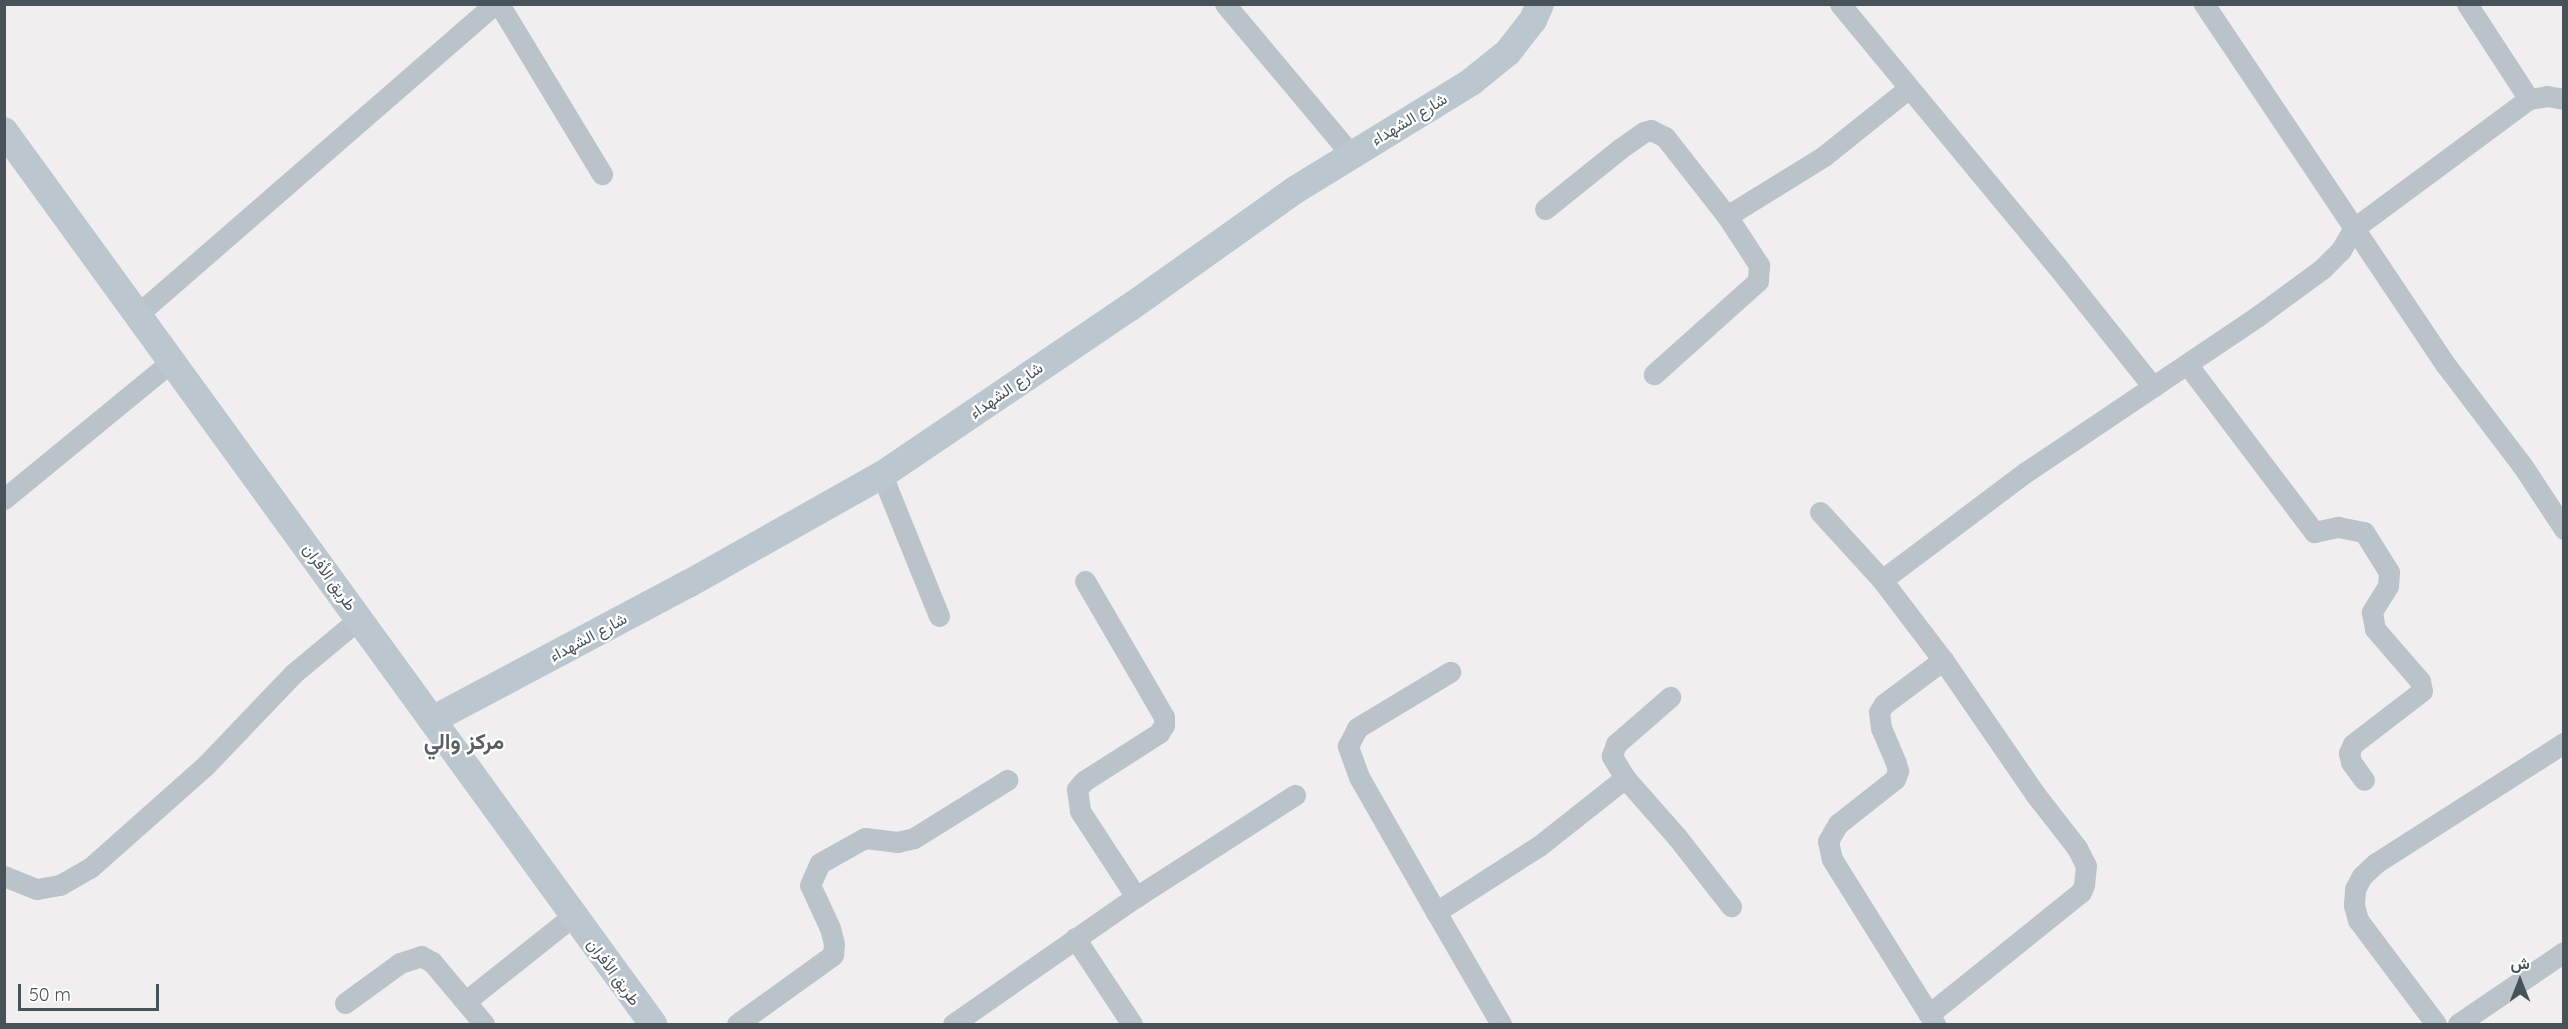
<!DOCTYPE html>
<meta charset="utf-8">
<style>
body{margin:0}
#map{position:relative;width:2568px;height:1029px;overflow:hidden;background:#f0eeee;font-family:Quicksand,Vazirmatn,sans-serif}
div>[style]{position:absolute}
.street>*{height:21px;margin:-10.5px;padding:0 10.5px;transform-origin:10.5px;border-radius:10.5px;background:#bac3c9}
.secondary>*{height:28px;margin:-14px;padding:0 14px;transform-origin:14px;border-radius:14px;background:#bbc6ce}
span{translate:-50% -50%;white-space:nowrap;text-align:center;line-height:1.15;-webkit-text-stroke:4.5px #fff;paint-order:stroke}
.street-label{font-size:16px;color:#485359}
.district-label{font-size:22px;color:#5b5f62;font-weight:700}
.frame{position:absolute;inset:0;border:6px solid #485359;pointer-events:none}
.north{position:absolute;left:2490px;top:951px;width:60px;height:60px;-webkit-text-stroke:4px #fff;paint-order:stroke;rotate:0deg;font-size:16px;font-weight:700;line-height:24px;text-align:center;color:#485359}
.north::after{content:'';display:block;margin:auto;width:21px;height:27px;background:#485359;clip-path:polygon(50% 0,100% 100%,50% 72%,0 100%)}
.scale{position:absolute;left:18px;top:984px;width:141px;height:27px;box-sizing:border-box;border:3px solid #485359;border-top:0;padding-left:8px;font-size:18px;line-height:21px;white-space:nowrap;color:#485359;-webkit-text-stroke:4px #fff;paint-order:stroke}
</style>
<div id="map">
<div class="street">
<i style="left:499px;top:4px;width:199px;rotate:58.8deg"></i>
<i style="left:1225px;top:4px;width:196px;rotate:50deg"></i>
<i style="left:1840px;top:4px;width:339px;rotate:50.4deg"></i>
<i style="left:2056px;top:265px;width:156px;rotate:51.5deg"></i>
<i style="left:2204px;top:4px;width:433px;rotate:56.2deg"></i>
<i style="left:2445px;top:364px;width:127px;rotate:52.7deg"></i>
<i style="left:2522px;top:465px;width:77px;rotate:56.7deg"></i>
<i style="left:2467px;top:4px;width:113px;rotate:56.9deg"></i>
<i style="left:1545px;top:209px;width:97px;rotate:-38.8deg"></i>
<i style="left:1621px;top:148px;width:28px;rotate:-35deg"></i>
<i style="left:1644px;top:132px;width:7px;rotate:-16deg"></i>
<i style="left:1651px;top:130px;width:16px;rotate:27deg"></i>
<i style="left:1665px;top:137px;width:100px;rotate:51.9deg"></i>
<i style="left:1727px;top:216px;width:59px;rotate:56.9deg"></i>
<i style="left:1759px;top:265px;width:16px;rotate:94deg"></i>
<i style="left:1758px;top:281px;width:140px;rotate:138.2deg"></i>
<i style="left:1727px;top:216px;width:114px;rotate:-31.7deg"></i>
<i style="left:1824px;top:156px;width:109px;rotate:-38.7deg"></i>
<i style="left:138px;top:314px;width:472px;rotate:-41deg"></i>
<i style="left:2187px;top:364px;width:211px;rotate:52.9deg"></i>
<i style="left:2314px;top:532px;width:25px;rotate:-12deg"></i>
<i style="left:2338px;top:527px;width:26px;rotate:11deg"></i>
<i style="left:2364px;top:532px;width:47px;rotate:58deg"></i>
<i style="left:2389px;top:572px;width:14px;rotate:94deg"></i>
<i style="left:2388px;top:586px;width:31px;rotate:122deg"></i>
<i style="left:2372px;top:612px;width:17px;rotate:80deg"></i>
<i style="left:2375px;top:629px;width:69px;rotate:49.1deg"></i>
<i style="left:2420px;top:681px;width:10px;rotate:79deg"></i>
<i style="left:2422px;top:691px;width:87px;rotate:142.5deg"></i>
<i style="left:2353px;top:744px;width:10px;rotate:114deg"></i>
<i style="left:2349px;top:753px;width:9px;rotate:77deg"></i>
<i style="left:2351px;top:762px;width:22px;rotate:54deg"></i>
<i style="left:882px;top:475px;width:152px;rotate:68deg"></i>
<i style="left:4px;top:499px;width:217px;rotate:-39.4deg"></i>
<i style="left:1820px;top:512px;width:92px;rotate:47.6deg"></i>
<i style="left:1882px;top:580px;width:101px;rotate:52.7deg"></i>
<i style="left:1943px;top:660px;width:163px;rotate:55.5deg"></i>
<i style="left:2035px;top:794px;width:68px;rotate:52.1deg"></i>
<i style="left:2077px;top:848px;width:20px;rotate:63deg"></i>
<i style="left:2086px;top:866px;width:19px;rotate:96deg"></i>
<i style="left:2084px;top:885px;width:8px;rotate:113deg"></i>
<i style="left:2081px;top:892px;width:195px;rotate:141.2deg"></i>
<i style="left:1882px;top:580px;width:180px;rotate:-36.9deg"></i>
<i style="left:2026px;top:472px;width:280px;rotate:-33.9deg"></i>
<i style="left:2258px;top:316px;width:79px;rotate:-36.3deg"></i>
<i style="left:2322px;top:269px;width:27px;rotate:-45deg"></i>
<i style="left:2341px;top:250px;width:24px;rotate:-60deg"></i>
<i style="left:2353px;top:229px;width:219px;rotate:-36.5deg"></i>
<i style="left:2529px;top:99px;width:18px;rotate:-9deg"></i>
<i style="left:2547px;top:96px;width:17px;rotate:10deg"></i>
<i style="left:1085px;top:581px;width:157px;rotate:59.8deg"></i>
<i style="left:1164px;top:717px;width:8px;rotate:90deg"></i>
<i style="left:1164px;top:725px;width:9px;rotate:122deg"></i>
<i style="left:1159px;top:733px;width:89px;rotate:147.4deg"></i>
<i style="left:1084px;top:781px;width:11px;rotate:131deg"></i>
<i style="left:1077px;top:789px;width:22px;rotate:82deg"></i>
<i style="left:1080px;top:811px;width:103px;rotate:56.9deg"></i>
<i style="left:1625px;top:778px;width:79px;rotate:48.6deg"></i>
<i style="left:1677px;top:837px;width:88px;rotate:52deg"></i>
<i style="left:4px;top:876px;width:35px;rotate:22deg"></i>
<i style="left:37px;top:889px;width:23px;rotate:-10deg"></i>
<i style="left:60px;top:885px;width:34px;rotate:-30deg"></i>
<i style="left:90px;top:868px;width:155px;rotate:-41.6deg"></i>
<i style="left:206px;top:765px;width:127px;rotate:-46.3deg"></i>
<i style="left:294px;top:673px;width:86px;rotate:-39.8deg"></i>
<i style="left:1436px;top:912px;width:155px;rotate:-119.7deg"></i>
<i style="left:1359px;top:777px;width:33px;rotate:-110deg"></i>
<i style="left:1348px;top:746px;width:20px;rotate:-63deg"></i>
<i style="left:1357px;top:728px;width:109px;rotate:-31.1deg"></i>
<i style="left:1075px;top:938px;width:103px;rotate:56.5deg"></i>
<i style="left:466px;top:1001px;width:137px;rotate:-38.5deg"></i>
<i style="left:345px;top:1003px;width:68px;rotate:-36deg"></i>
<i style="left:400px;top:963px;width:22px;rotate:-18deg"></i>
<i style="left:421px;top:956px;width:13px;rotate:29deg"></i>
<i style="left:432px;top:962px;width:81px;rotate:50deg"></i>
<i style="left:737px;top:1024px;width:118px;rotate:-35.7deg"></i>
<i style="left:833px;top:955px;width:11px;rotate:-85deg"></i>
<i style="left:834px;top:944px;width:16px;rotate:-104deg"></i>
<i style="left:830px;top:928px;width:47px;rotate:-114.9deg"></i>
<i style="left:810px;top:885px;width:24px;rotate:-66deg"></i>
<i style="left:820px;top:863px;width:51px;rotate:-29.1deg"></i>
<i style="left:865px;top:838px;width:32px;rotate:7deg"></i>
<i style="left:897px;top:842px;width:17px;rotate:-13deg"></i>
<i style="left:914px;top:838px;width:110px;rotate:-31.9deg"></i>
<i style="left:953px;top:1024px;width:223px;rotate:-34.8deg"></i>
<i style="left:1136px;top:897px;width:189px;rotate:-32.7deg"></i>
<i style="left:1501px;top:1024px;width:129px;rotate:-120.1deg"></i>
<i style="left:1436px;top:912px;width:122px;rotate:-32.7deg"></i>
<i style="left:1539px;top:846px;width:110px;rotate:-38.3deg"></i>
<i style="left:1625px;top:778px;width:26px;rotate:-121deg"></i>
<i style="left:1612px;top:756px;width:13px;rotate:-72deg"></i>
<i style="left:1616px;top:744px;width:72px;rotate:-41deg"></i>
<i style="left:1935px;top:1024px;width:195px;rotate:-122deg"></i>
<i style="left:1832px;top:859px;width:18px;rotate:-103deg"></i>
<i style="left:1828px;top:841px;width:20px;rotate:-60deg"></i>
<i style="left:1838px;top:824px;width:73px;rotate:-38.3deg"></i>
<i style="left:1895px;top:779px;width:9px;rotate:-69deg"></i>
<i style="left:1898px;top:771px;width:8px;rotate:-104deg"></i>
<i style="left:1896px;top:763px;width:38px;rotate:-113deg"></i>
<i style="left:1881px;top:728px;width:16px;rotate:-97deg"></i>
<i style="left:1879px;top:712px;width:9px;rotate:-58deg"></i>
<i style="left:1884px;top:704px;width:74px;rotate:-36.7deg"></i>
<i style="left:2436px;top:1024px;width:130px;rotate:-126.9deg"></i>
<i style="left:2358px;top:920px;width:16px;rotate:-105deg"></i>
<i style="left:2354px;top:905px;width:16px;rotate:-86deg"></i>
<i style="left:2355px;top:889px;width:15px;rotate:-62deg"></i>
<i style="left:2362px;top:876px;width:19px;rotate:-43deg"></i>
<i style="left:2376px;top:863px;width:223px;rotate:-32.6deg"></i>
<i style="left:2458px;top:1024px;width:128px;rotate:-34.2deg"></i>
</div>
<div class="secondary">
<i style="left:4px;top:131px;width:1104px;rotate:53.99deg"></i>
<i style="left:432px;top:720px;width:292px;rotate:-28deg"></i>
<i style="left:690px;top:583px;width:220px;rotate:-29.4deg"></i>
<i style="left:882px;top:475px;width:298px;rotate:-34.1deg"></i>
<i style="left:1129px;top:308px;width:204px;rotate:-35.4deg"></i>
<i style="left:1295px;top:190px;width:206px;rotate:-31.5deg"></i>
<i style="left:1471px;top:82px;width:48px;rotate:-39deg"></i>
<i style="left:1508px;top:52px;width:41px;rotate:-52deg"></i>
<i style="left:1533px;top:20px;width:17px;rotate:-66deg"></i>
</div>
<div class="street-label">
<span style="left:1409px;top:119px;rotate:-31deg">شارع الشهداء</span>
<span style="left:1006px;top:390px;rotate:-35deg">شارع الشهداء</span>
<span style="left:330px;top:577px;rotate:54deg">طريق الأفران</span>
<span style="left:588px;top:637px;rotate:-28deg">شارع الشهداء</span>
<span style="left:614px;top:972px;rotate:54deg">طريق الأفران</span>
</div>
<div class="district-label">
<span style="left:464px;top:742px">مركز والي</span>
</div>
<div class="frame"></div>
<div class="north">ش</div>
<div class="scale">50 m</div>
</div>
